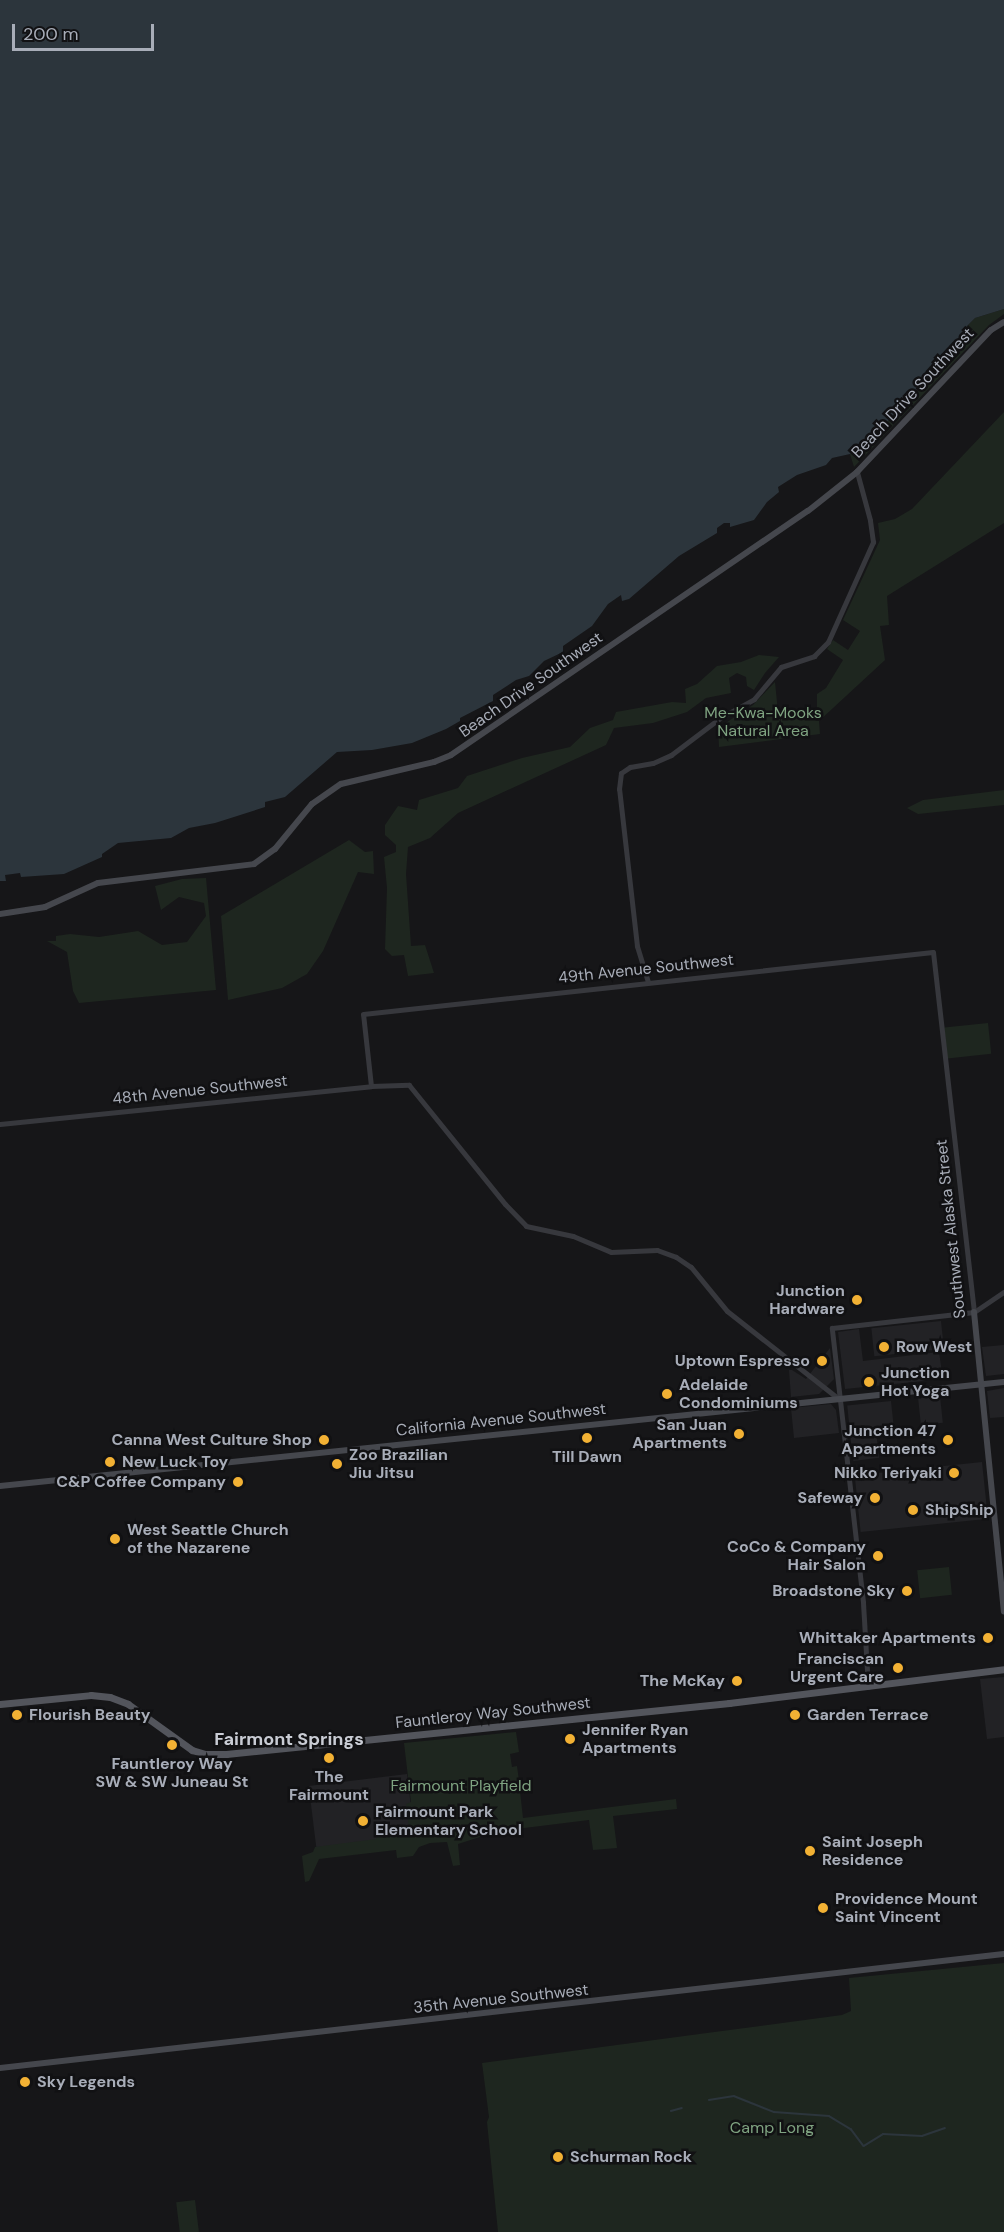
<!DOCTYPE html>
<style>
body{margin:0}
#map{position:relative;width:1004px;height:2232px;overflow:hidden;background:#161618;font-family:"DM Sans",sans-serif}
div>[style]{position:absolute}
.built>*{inset:0;background:#222225;transform-origin:0 0}
.green>*{inset:0;background:#1e261f;transform-origin:0 0}
.water>*{inset:0;background:#2c353c}
.stream>*{height:1.5px;margin:-0.75px;padding:0 0.75px;transform-origin:0.75px;border-radius:0.75px;background:#2c353c}
.tertiary>*{height:5px;margin:-2.5px;padding:0 2.5px;transform-origin:2.5px;border-radius:2.5px;background:#37383d}
.secondary>*{height:6px;margin:-3px;padding:0 3px;transform-origin:3px;border-radius:3px;background:#45474d}
.primary>*{height:7px;margin:-3.5px;padding:0 3.5px;transform-origin:3.5px;border-radius:3.5px;background:#53555c}
.dots>*{width:16px;height:16px;translate:-50% -50%;box-sizing:border-box;border:3px solid #111113;border-radius:50%}
span{translate:-50% -50%;white-space:nowrap;text-align:center;line-height:1.15;-webkit-text-stroke:5px #111113;paint-order:stroke}
.street-label{font-size:16px;color:#a8adb8}
.park-label{font-size:16px;color:#7fa381}
.poi-label{font-size:16px;color:#a8adb8;font-weight:700}
.right{translate:-100% -50%;text-align:right}
.left{translate:0 -50%;text-align:left}
.neighbourhood-label{font-size:18px;color:#c9ccd4;font-weight:700}
.scale{position:absolute;left:12px;top:24px;width:142px;height:27px;box-sizing:border-box;border:3px solid #a8adb8;border-top:0;padding-left:8px;font-size:18px;line-height:21px;white-space:nowrap;color:#a8adb8;-webkit-text-stroke:4px #111113;paint-order:stroke}
</style>
<div id="map">
<div class="built">
<i style="left:941px;top:1321px;width:28px;height:70px;rotate:84deg"></i>
<i style="clip-path:polygon(859px 1329px,863px 1361px,939px 1352px,943px 1379px,845px 1389px,838px 1332px)"></i>
<i style="clip-path:polygon(1004px 1345px,1004px 1374px,986px 1376px,982px 1347px)"></i>
<i style="clip-path:polygon(830px 1348px,834px 1379px,819px 1394px,791px 1397px,789px 1370px,792px 1370px,806px 1379px)"></i>
<i style="clip-path:polygon(1004px 1388px,1004px 1417px,990px 1418px,987px 1391px)"></i>
<i style="left:940px;top:1396px;width:27px;height:22px;rotate:84deg"></i>
<i style="left:891px;top:1401px;width:27px;height:44px;rotate:84deg"></i>
<i style="clip-path:polygon(831px 1404px,836px 1410px,839px 1433px,794px 1438px,791px 1408px)"></i>
<i style="left:876px;top:1432px;width:26px;height:26px;rotate:83deg"></i>
<i style="left:982px;top:1462px;width:57px;height:128px;rotate:84deg"></i>
<i style="clip-path:polygon(1004px 1677px,1004px 1737px,987px 1739px,980px 1679px)"></i>
<i style="left:407px;top:1774px;width:66px;height:99px;rotate:83deg"></i>
</div>
<div class="green">
<i style="clip-path:polygon(1004px 309px,1004px 314px,989px 325px,854px 467px,850px 454px,871px 439px,922px 385px,920px 381px,952px 348px,967px 326px,975px 318px)"></i>
<i style="clip-path:polygon(1004px 412px,1004px 523px,887px 596px,889px 625px,880px 626px,885px 660px,819px 721px,820px 734px,719px 747px,718px 728px,753px 705px,775px 682px,778px 712px,817px 708px,817px 694px,826px 688px,843px 660px,827px 649px,833px 640px,848px 650px,860px 631px,843px 620px,880px 540px,878px 523px,895px 519px,912px 509px)"></i>
<i style="clip-path:polygon(759px 655px,779px 657px,765px 673px,754px 690px,747px 686px,746px 677px,737px 673px,729px 678px,731px 693px,706px 698px,687px 712px,653px 723px,614px 728px,606px 745px,458px 813px,430px 838px,408px 847px,406px 874px,411px 946px,425px 945px,434px 973px,408px 976px,404px 955px,392px 956px,385px 949px,387px 888px,384px 857px,396px 852px,396px 845px,385px 835px,385px 825px,398px 806px,417px 810px,419px 800px,458px 788px,467px 776px,522px 758px,570px 747px,590px 728px,613px 720px,616px 712px,672px 702px,686px 703px,685px 689px,697px 684px,717px 666px,741px 662px)"></i>
<i style="clip-path:polygon(1004px 790px,1004px 805px,918px 814px,907px 808px,923px 800px)"></i>
<i style="clip-path:polygon(349px 840px,365px 852px,373px 851px,374px 874px,358px 872px,323px 951px,307px 974px,282px 988px,228px 1000px,221px 916px)"></i>
<i style="clip-path:polygon(206px 878px,216px 990px,79px 1003px,73px 991px,67px 952px,47px 941px,56px 941px,56px 936px,70px 934px,99px 937px,138px 931px,162px 945px,187px 942px,206px 916px,204px 903px,179px 897px,161px 910px,155px 886px,182px 879px)"></i>
<i style="left:988px;top:1023px;width:31px;height:44px;rotate:84deg"></i>
<i style="left:949px;top:1567px;width:28px;height:32px;rotate:84deg"></i>
<i style="clip-path:polygon(516px 1732px,519px 1752px,510px 1754px,512px 1767px,517px 1766px,520px 1788px,514px 1791px,520px 1791px,523px 1818px,676px 1799px,677px 1809px,613px 1816px,617px 1848px,593px 1850px,589px 1820px,484px 1833px,480px 1837px,458px 1844px,460px 1865px,453px 1866px,447px 1842px,430px 1843px,419px 1847px,413px 1856px,397px 1858px,396px 1850px,319px 1859px,309px 1881px,305px 1882px,302px 1856px,313px 1852px,315px 1847px,376px 1839px,377px 1834px,402px 1831px,410px 1836px,406px 1804px,411px 1802px,404px 1743px)"></i>
<i style="clip-path:polygon(1004px 1963px,1004px 2232px,498px 2232px,487px 2122px,489px 2117px,482px 2063px,842px 2015px,851px 2011px,849px 1978px)"></i>
<i style="left:195px;top:2200px;width:32px;height:19px;rotate:83deg"></i>
</div>
<div class="water">
<i style="clip-path:polygon(0 0,1004px 0,1004px 309px,975px 318px,967px 326px,952px 348px,920px 380px,922px 385px,871px 439px,850px 454px,832px 458px,826px 465px,797px 475px,778px 487px,779px 492px,767px 502px,754px 520px,730px 527px,730px 523px,724px 523px,717px 528px,717px 533px,679px 556px,629px 599px,622px 601px,621px 595px,608px 604px,592px 626px,563px 646px,563px 652px,544px 661px,529px 676px,516px 680px,493px 695px,493px 701px,460px 718px,460px 721px,446px 729px,412px 743px,372px 750px,337px 752px,285px 797px,265px 802px,265px 807px,215px 823px,189px 828px,171px 838px,118px 843px,102px 854px,102px 857px,64px 874px,21px 877px,20px 873px,5px 875px,6px 881px,0 881px)"></i>
</div>
<div class="stream">
<i style="left:709px;top:2100px;width:25px;rotate:-9deg"></i>
<i style="left:734px;top:2096px;width:43px;rotate:21.8deg"></i>
<i style="left:774px;top:2112px;width:55px;rotate:4.2deg"></i>
<i style="left:829px;top:2116px;width:26px;rotate:31deg"></i>
<i style="left:851px;top:2129px;width:21px;rotate:53deg"></i>
<i style="left:864px;top:2146px;width:22px;rotate:-32deg"></i>
<i style="left:883px;top:2134px;width:39px;rotate:3deg"></i>
<i style="left:922px;top:2136px;width:24px;rotate:-19deg"></i>
<i style="left:671px;top:2111px;width:11px;rotate:-15deg"></i>
</div>
<div class="tertiary">
<i style="left:648px;top:982px;width:38px;rotate:-107deg"></i>
<i style="left:637px;top:946px;width:158px;rotate:-96.5deg"></i>
<i style="left:619px;top:789px;width:16px;rotate:-83deg"></i>
<i style="left:621px;top:773px;width:11px;rotate:-34deg"></i>
<i style="left:630px;top:767px;width:23px;rotate:-10deg"></i>
<i style="left:653px;top:763px;width:20px;rotate:-24deg"></i>
<i style="left:671px;top:755px;width:61px;rotate:-37.1deg"></i>
<i style="left:720px;top:718px;width:39px;rotate:-29deg"></i>
<i style="left:754px;top:699px;width:42px;rotate:-49.8deg"></i>
<i style="left:781px;top:667px;width:35px;rotate:-18deg"></i>
<i style="left:814px;top:656px;width:20px;rotate:-45deg"></i>
<i style="left:828px;top:642px;width:110px;rotate:-65.8deg"></i>
<i style="left:873px;top:542px;width:22px;rotate:-98deg"></i>
<i style="left:870px;top:520px;width:50px;rotate:-105.2deg"></i>
<i style="left:371px;top:1086px;width:72px;rotate:-96.3deg"></i>
<i style="left:363px;top:1014px;width:573px;rotate:-6.21deg"></i>
<i style="left:933px;top:952px;width:362px;rotate:83.5deg"></i>
<i style="left:0;top:1124px;width:373px;rotate:-5.8deg"></i>
<i style="left:371px;top:1086px;width:38px;rotate:-2deg"></i>
<i style="left:409px;top:1085px;width:153px;rotate:51.1deg"></i>
<i style="left:505px;top:1204px;width:30px;rotate:46deg"></i>
<i style="left:526px;top:1226px;width:48px;rotate:12deg"></i>
<i style="left:573px;top:1236px;width:41px;rotate:22.8deg"></i>
<i style="left:611px;top:1252px;width:46px;rotate:-2.5deg"></i>
<i style="left:657px;top:1250px;width:20px;rotate:20deg"></i>
<i style="left:676px;top:1257px;width:18px;rotate:34deg"></i>
<i style="left:691px;top:1267px;width:57px;rotate:50.7deg"></i>
<i style="left:727px;top:1311px;width:142px;rotate:38.2deg"></i>
<i style="left:868px;top:1687px;width:85px;rotate:-93.4deg"></i>
<i style="left:863px;top:1602px;width:276px;rotate:-96.5deg"></i>
<i style="left:832px;top:1328px;width:143px;rotate:-6.4deg"></i>
<i style="left:974px;top:1312px;width:36px;rotate:-34deg"></i>
</div>
<div class="secondary">
<i style="left:0;top:914px;width:46px;rotate:-8.8deg"></i>
<i style="left:45px;top:907px;width:58px;rotate:-24.4deg"></i>
<i style="left:98px;top:883px;width:157px;rotate:-6.9deg"></i>
<i style="left:254px;top:864px;width:26px;rotate:-36deg"></i>
<i style="left:275px;top:849px;width:58px;rotate:-50.6deg"></i>
<i style="left:312px;top:804px;width:35px;rotate:-35deg"></i>
<i style="left:341px;top:784px;width:96px;rotate:-13.3deg"></i>
<i style="left:434px;top:762px;width:18px;rotate:-22deg"></i>
<i style="left:451px;top:755px;width:432px;rotate:-34.4deg"></i>
<i style="left:808px;top:511px;width:63px;rotate:-38.5deg"></i>
<i style="left:857px;top:472px;width:195px;rotate:-46.7deg"></i>
<i style="left:991px;top:330px;width:15px;rotate:-32deg"></i>
<i style="left:974px;top:1312px;width:301px;rotate:84.3deg"></i>
<i style="left:0;top:1486px;width:1009px;rotate:-5.91deg"></i>
<i style="left:0;top:2068px;width:1010px;rotate:-6.48deg"></i>
</div>
<div class="primary">
<i style="left:0;top:1704px;width:91px;rotate:-5.6deg"></i>
<i style="left:91px;top:1695px;width:19px;rotate:6deg"></i>
<i style="left:110px;top:1697px;width:19px;rotate:21deg"></i>
<i style="left:128px;top:1704px;width:79px;rotate:35.7deg"></i>
<i style="left:192px;top:1750px;width:14px;rotate:17deg"></i>
<i style="left:205px;top:1754px;width:21px"></i>
<i style="left:226px;top:1754px;width:506px;rotate:-5.79deg"></i>
<i style="left:729px;top:1703px;width:277px;rotate:-7deg"></i>
</div>
<div class="dots">
<i style="left:857px;top:1300px;background:#f2b134"></i>
<i style="left:884px;top:1347px;background:#f2b134"></i>
<i style="left:822px;top:1361px;background:#f2b134"></i>
<i style="left:869px;top:1382px;background:#f2b134"></i>
<i style="left:667px;top:1394px;background:#f2b134"></i>
<i style="left:739px;top:1434px;background:#f2b134"></i>
<i style="left:587px;top:1438px;background:#f2b134"></i>
<i style="left:324px;top:1440px;background:#f2b134"></i>
<i style="left:948px;top:1440px;background:#f2b134"></i>
<i style="left:110px;top:1462px;background:#f2b134"></i>
<i style="left:337px;top:1464px;background:#f2b134"></i>
<i style="left:954px;top:1473px;background:#f2b134"></i>
<i style="left:238px;top:1482px;background:#f2b134"></i>
<i style="left:875px;top:1498px;background:#f2b134"></i>
<i style="left:913px;top:1510px;background:#f2b134"></i>
<i style="left:115px;top:1539px;background:#f2b134"></i>
<i style="left:878px;top:1556px;background:#f2b134"></i>
<i style="left:907px;top:1591px;background:#f2b134"></i>
<i style="left:988px;top:1638px;background:#f2b134"></i>
<i style="left:898px;top:1668px;background:#f2b134"></i>
<i style="left:737px;top:1681px;background:#f2b134"></i>
<i style="left:17px;top:1715px;background:#f2b134"></i>
<i style="left:795px;top:1715px;background:#f2b134"></i>
<i style="left:570px;top:1739px;background:#f2b134"></i>
<i style="left:172px;top:1745px;background:#f2b134"></i>
<i style="left:329px;top:1758px;background:#f2b134"></i>
<i style="left:363px;top:1821px;background:#f2b134"></i>
<i style="left:810px;top:1851px;background:#f2b134"></i>
<i style="left:823px;top:1908px;background:#f2b134"></i>
<i style="left:25px;top:2082px;background:#f2b134"></i>
<i style="left:558px;top:2157px;background:#f2b134"></i>
</div>
<div class="street-label">
<span style="left:913px;top:393px;rotate:-47deg">Beach Drive Southwest</span>
<span style="left:531px;top:685px;rotate:-35deg">Beach Drive Southwest</span>
<span style="left:646px;top:969px;rotate:-6deg">49th Avenue Southwest</span>
<span style="left:200px;top:1090px;rotate:-6deg">48th Avenue Southwest</span>
<span style="left:951px;top:1229px;rotate:-96deg">Southwest Alaska Street</span>
<span style="left:501px;top:1420px;rotate:-6deg">California Avenue Southwest</span>
<span style="left:493px;top:1713px;rotate:-6deg">Fauntleroy Way Southwest</span>
<span style="left:501px;top:1999px;rotate:-6deg">35th Avenue Southwest</span>
</div>
<div class="park-label">
<span style="left:763px;top:722px">Me-Kwa-Mooks<br>Natural Area</span>
<span style="left:461px;top:1786px">Fairmount Playfield</span>
<span style="left:772px;top:2128px">Camp Long</span>
</div>
<div class="poi-label">
<span class="right" style="left:845px;top:1300px">Junction<br>Hardware</span>
<span class="left" style="left:896px;top:1347px">Row West</span>
<span class="right" style="left:810px;top:1361px">Uptown Espresso</span>
<span class="left" style="left:881px;top:1382px">Junction<br>Hot Yoga</span>
<span class="left" style="left:679px;top:1394px">Adelaide<br>Condominiums</span>
<span class="right" style="left:727px;top:1434px">San Juan<br>Apartments</span>
<span class="right" style="left:936px;top:1440px">Junction 47<br>Apartments</span>
<span class="right" style="left:312px;top:1440px">Canna West Culture Shop</span>
<span class="left" style="left:349px;top:1464px">Zoo Brazilian<br>Jiu Jitsu</span>
<span style="left:587px;top:1457px">Till Dawn</span>
<span class="left" style="left:122px;top:1462px">New Luck Toy</span>
<span class="right" style="left:942px;top:1473px">Nikko Teriyaki</span>
<span class="right" style="left:226px;top:1482px">C&amp;P Coffee Company</span>
<span class="right" style="left:863px;top:1498px">Safeway</span>
<span class="left" style="left:925px;top:1510px">ShipShip</span>
<span class="left" style="left:127px;top:1539px">West Seattle Church<br>of the Nazarene</span>
<span class="right" style="left:866px;top:1556px">CoCo &amp; Company<br>Hair Salon</span>
<span class="right" style="left:895px;top:1591px">Broadstone Sky</span>
<span class="right" style="left:976px;top:1638px">Whittaker Apartments</span>
<span class="right" style="left:884px;top:1668px">Franciscan<br>Urgent Care</span>
<span class="right" style="left:725px;top:1681px">The McKay</span>
<span class="left" style="left:29px;top:1715px">Flourish Beauty</span>
<span class="left" style="left:807px;top:1715px">Garden Terrace</span>
<span class="left" style="left:582px;top:1739px">Jennifer Ryan<br>Apartments</span>
<span style="left:172px;top:1773px">Fauntleroy Way<br>SW &amp; SW Juneau St</span>
<span style="left:329px;top:1786px">The<br>Fairmount</span>
<span class="left" style="left:375px;top:1821px">Fairmount Park<br>Elementary School</span>
<span class="left" style="left:822px;top:1851px">Saint Joseph<br>Residence</span>
<span class="left" style="left:835px;top:1908px">Providence Mount<br>Saint Vincent</span>
<span class="left" style="left:37px;top:2082px">Sky Legends</span>
<span class="left" style="left:570px;top:2157px">Schurman Rock</span>
</div>
<div class="neighbourhood-label">
<span style="left:289px;top:1739px">Fairmont Springs</span>
</div>
<div class="scale">200 m</div>
</div>
